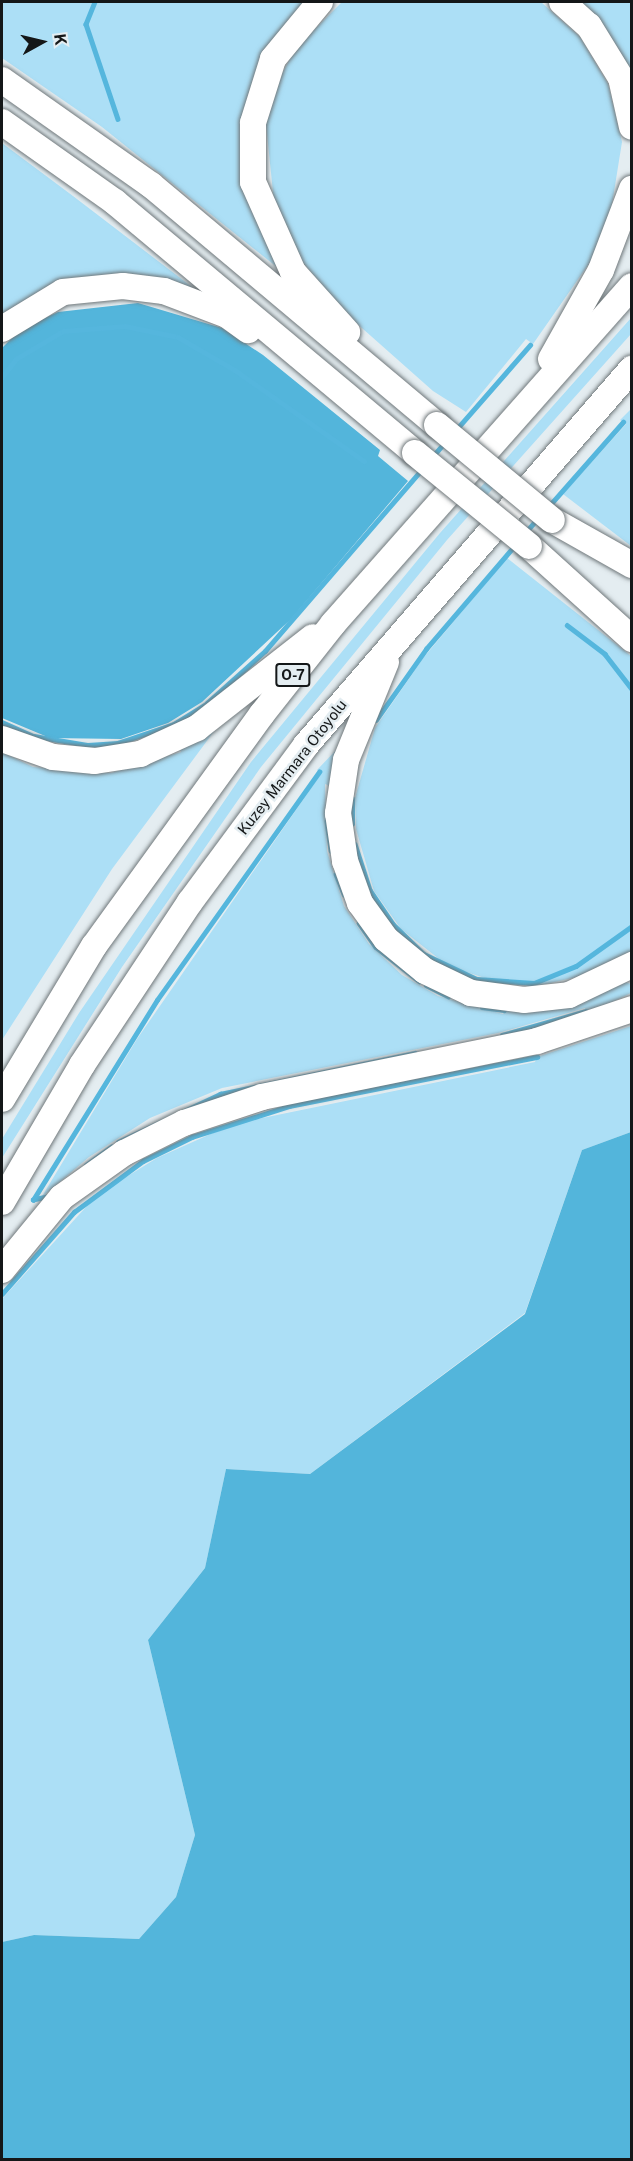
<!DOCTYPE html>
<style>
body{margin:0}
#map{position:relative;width:633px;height:2161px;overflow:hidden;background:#e4edf1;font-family:"Public Sans",sans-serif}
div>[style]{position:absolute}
.green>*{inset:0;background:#acdff6}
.forest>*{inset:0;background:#53b5db}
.stream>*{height:4.5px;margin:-2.25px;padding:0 2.25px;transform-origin:2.25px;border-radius:2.25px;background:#55b6dd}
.roads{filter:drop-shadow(0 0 2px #6f777a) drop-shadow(0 0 2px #6f777a)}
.motorway>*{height:26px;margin:-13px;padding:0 13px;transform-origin:13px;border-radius:13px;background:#fff}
.bridges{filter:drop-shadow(0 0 2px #6f777a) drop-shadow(0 0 2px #6f777a)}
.motorway-bridge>*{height:26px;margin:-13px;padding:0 13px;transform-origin:13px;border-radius:13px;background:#fff}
span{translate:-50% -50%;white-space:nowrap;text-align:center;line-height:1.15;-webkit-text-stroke:5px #e4edf1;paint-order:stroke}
.shield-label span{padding:2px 4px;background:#e4edf1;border:2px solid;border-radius:4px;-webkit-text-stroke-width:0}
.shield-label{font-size:14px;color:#141718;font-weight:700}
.street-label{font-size:15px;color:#141718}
.frame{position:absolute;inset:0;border:3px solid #141718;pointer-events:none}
.north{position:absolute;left:12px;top:12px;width:60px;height:60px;-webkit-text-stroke:4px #e4edf1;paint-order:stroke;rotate:82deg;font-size:16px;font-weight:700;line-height:24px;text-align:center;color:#141718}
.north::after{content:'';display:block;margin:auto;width:21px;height:27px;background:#141718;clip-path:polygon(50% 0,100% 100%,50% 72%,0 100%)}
</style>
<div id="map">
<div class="green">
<i style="clip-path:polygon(2px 2px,306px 2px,267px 52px,245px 189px,278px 268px,102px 127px,2px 58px)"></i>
<i style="clip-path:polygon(342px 2px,541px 2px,580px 37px,608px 84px,622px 142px,609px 223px,595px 255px,533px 344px,526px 339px,466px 412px,433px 391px,345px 313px,296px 254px,275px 212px,266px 124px,278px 81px,296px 48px)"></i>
<i style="clip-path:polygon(578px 2px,631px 2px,631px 81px,617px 47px)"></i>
<i style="clip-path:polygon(2px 143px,73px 196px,209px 300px,74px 280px,30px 297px,2px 316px)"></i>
<i style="clip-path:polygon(631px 318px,631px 334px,447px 540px,261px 767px,122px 967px,2px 1158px,2px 1139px,79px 1013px,251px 762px,440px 533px)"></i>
<i style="clip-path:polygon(631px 409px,631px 546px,563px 494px,626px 424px,620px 420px)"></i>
<i style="clip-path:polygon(507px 558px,631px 656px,631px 953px,577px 977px,528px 988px,527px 983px,488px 979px,448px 966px,401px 929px,374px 891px,356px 829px,355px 798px,375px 728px,424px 657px)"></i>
<i style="clip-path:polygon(218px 726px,112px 869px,2px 1040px,2px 752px,33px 767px,111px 773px,181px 752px,178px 745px)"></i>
<i style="clip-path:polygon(338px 748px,330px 786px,325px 784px,327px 851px,344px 906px,369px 944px,402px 975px,438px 996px,503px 1014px,505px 1009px,625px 982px,631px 984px,631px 993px,587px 1014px,585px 1008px,498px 1033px,222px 1088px,150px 1118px,89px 1157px,41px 1198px,137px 1039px,321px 774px,317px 770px)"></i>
<i style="clip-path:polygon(631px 1026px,631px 1132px,582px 1150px,525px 1313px,310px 1474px,226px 1469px,205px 1568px,148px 1640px,195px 1835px,176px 1897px,139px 1939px,34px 1935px,2px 1942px,2px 1299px,97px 1195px,157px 1158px,233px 1124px,535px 1062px,537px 1057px)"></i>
</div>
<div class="forest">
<i style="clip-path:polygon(138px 303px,222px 328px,263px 355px,380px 450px,378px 456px,408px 481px,291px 619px,202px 702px,168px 723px,121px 739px,50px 738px,2px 718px,2px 348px,21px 329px,58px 312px)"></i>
<i style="clip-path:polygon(631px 1132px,631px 2159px,2px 2159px,2px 1942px,34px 1935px,139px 1939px,176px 1897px,195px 1835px,148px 1640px,205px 1568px,226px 1469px,310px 1474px,525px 1314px,582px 1150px)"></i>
</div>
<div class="stream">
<i style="left:95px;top:2px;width:24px;rotate:112deg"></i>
<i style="left:86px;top:24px;width:100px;rotate:71.4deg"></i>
<i style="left:2px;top:377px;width:23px;rotate:-52deg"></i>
<i style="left:16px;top:359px;width:55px;rotate:-30.8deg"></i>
<i style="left:63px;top:331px;width:62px;rotate:-4.6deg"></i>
<i style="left:125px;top:326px;width:54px;rotate:11.7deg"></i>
<i style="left:178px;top:337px;width:66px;rotate:30.1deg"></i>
<i style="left:235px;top:370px;width:158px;rotate:35.2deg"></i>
<i style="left:455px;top:431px;width:114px;rotate:-48.9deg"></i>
<i style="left:433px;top:456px;width:18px;rotate:-49deg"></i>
<i style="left:549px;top:506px;width:112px;rotate:-48.6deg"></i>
<i style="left:525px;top:533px;width:18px;rotate:-49deg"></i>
<i style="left:567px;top:625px;width:48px;rotate:37.3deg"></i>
<i style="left:605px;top:654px;width:44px;rotate:52.4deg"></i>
<i style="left:376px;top:720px;width:87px;rotate:-54.8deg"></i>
<i style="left:426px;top:649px;width:138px;rotate:-49.4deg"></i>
<i style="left:2px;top:722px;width:35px;rotate:24deg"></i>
<i style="left:34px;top:736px;width:55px;rotate:9.5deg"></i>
<i style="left:88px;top:745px;width:30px;rotate:-4deg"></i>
<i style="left:118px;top:743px;width:59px;rotate:-18.7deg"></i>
<i style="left:174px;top:724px;width:39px;rotate:-32deg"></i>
<i style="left:207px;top:703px;width:78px;rotate:-41.9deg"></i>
<i style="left:265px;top:651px;width:240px;rotate:-49.2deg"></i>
<i style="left:327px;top:821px;width:30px;rotate:82deg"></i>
<i style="left:352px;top:824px;width:25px;rotate:-90deg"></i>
<i style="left:355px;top:844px;width:48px;rotate:71.9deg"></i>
<i style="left:370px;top:890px;width:41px;rotate:55.9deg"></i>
<i style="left:393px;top:924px;width:43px;rotate:44.1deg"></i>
<i style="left:424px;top:954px;width:59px;rotate:25.3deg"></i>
<i style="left:477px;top:979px;width:57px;rotate:4deg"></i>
<i style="left:534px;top:983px;width:45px;rotate:-22deg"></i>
<i style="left:576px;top:966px;width:69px;rotate:-35.5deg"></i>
<i style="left:336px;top:874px;width:22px;rotate:68deg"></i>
<i style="left:359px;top:923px;width:29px;rotate:55deg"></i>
<i style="left:376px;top:947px;width:55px;rotate:38.3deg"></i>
<i style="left:426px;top:985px;width:25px;rotate:27deg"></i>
<i style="left:482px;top:1007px;width:22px;rotate:8deg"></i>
<i style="left:502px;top:1035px;width:87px;rotate:-15.9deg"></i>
<i style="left:118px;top:1142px;width:113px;rotate:-25.2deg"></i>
<i style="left:220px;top:1094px;width:199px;rotate:-11.9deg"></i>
<i style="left:86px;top:1165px;width:31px;rotate:-36deg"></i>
<i style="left:47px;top:1197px;width:14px;rotate:168deg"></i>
<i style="left:33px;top:1200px;width:235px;rotate:-58.2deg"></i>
<i style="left:157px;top:1000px;width:280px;rotate:-54.6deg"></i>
<i style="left:2px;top:1294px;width:109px;rotate:-48.7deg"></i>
<i style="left:74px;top:1212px;width:86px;rotate:-36.5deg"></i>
<i style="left:143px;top:1161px;width:55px;rotate:-26.1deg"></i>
<i style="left:192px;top:1137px;width:102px;rotate:-17.7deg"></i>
<i style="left:289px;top:1106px;width:253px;rotate:-11.2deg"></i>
</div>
<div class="roads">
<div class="motorway">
<i style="left:320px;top:2px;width:74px;rotate:129.5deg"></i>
<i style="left:273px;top:59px;width:67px;rotate:107.4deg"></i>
<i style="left:253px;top:123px;width:59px;rotate:90deg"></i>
<i style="left:253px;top:182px;width:98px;rotate:66deg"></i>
<i style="left:293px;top:272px;width:81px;rotate:48deg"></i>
<i style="left:562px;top:2px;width:36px;rotate:42deg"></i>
<i style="left:589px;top:26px;width:61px;rotate:58.4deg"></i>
<i style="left:621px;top:78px;width:50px;rotate:77.3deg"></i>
<i style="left:2px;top:80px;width:182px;rotate:35.2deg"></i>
<i style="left:151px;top:185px;width:373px;rotate:40deg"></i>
<i style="left:2px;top:122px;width:138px;rotate:35.3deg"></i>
<i style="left:115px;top:202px;width:391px;rotate:39.9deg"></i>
<i style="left:2px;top:329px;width:71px;rotate:-31.2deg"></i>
<i style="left:63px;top:292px;width:60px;rotate:-5.7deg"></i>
<i style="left:123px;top:286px;width:41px;rotate:7deg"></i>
<i style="left:164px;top:291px;width:67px;rotate:20.9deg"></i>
<i style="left:227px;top:315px;width:26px;rotate:36deg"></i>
<i style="left:551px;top:359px;width:102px;rotate:-60.7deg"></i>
<i style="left:601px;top:270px;width:87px;rotate:-69.1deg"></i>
<i style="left:552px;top:520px;width:92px;rotate:29.4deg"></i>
<i style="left:529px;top:546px;width:139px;rotate:42.1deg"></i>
<i style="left:386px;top:662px;width:106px;rotate:112.2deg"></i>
<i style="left:346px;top:760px;width:54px;rotate:98.6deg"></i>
<i style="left:338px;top:813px;width:49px;rotate:81.7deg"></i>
<i style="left:345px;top:861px;width:45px;rotate:70.3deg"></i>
<i style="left:360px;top:903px;width:44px;rotate:54.2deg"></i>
<i style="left:386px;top:939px;width:50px;rotate:39.4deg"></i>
<i style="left:425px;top:971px;width:51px;rotate:25.6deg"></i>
<i style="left:471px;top:993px;width:53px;rotate:7.5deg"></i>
<i style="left:524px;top:1000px;width:45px;rotate:-6.3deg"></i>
<i style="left:569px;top:995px;width:70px;rotate:-25.5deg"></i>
<i style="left:2px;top:739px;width:54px;rotate:19.4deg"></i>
<i style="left:53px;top:757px;width:42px;rotate:5.4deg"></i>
<i style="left:95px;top:761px;width:46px;rotate:-8.8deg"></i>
<i style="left:140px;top:754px;width:63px;rotate:-24.5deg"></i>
<i style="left:197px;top:728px;width:147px;rotate:-38.1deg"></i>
<i style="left:2px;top:1099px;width:179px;rotate:-59deg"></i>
<i style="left:94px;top:946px;width:286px;rotate:-54.1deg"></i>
<i style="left:262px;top:714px;width:115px;rotate:-51.7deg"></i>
<i style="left:333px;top:624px;width:451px;rotate:-48.5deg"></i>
<i style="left:2px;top:1202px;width:159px;rotate:-59.7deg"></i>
<i style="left:82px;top:1065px;width:196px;rotate:-56.5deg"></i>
<i style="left:190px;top:902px;width:195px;rotate:-53.5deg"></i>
<i style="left:306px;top:745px;width:498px;rotate:-49.1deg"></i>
<i style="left:2px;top:1270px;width:94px;rotate:-50.6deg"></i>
<i style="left:62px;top:1197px;width:76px;rotate:-35.4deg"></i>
<i style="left:124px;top:1153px;width:67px;rotate:-26.6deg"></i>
<i style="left:184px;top:1123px;width:82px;rotate:-18.4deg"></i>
<i style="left:262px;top:1097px;width:281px;rotate:-11.5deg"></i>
<i style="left:537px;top:1041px;width:100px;rotate:-18.6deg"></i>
</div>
</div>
<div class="bridges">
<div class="motorway-bridge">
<i style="left:437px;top:425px;width:149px;rotate:39.6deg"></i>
<i style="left:415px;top:453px;width:147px;rotate:39.2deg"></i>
</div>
</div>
<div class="shield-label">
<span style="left:293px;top:675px">O-7</span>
</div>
<div class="street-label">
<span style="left:292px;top:767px;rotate:-52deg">Kuzey Marmara Otoyolu</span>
</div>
<div class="frame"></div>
<div class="north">K</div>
</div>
